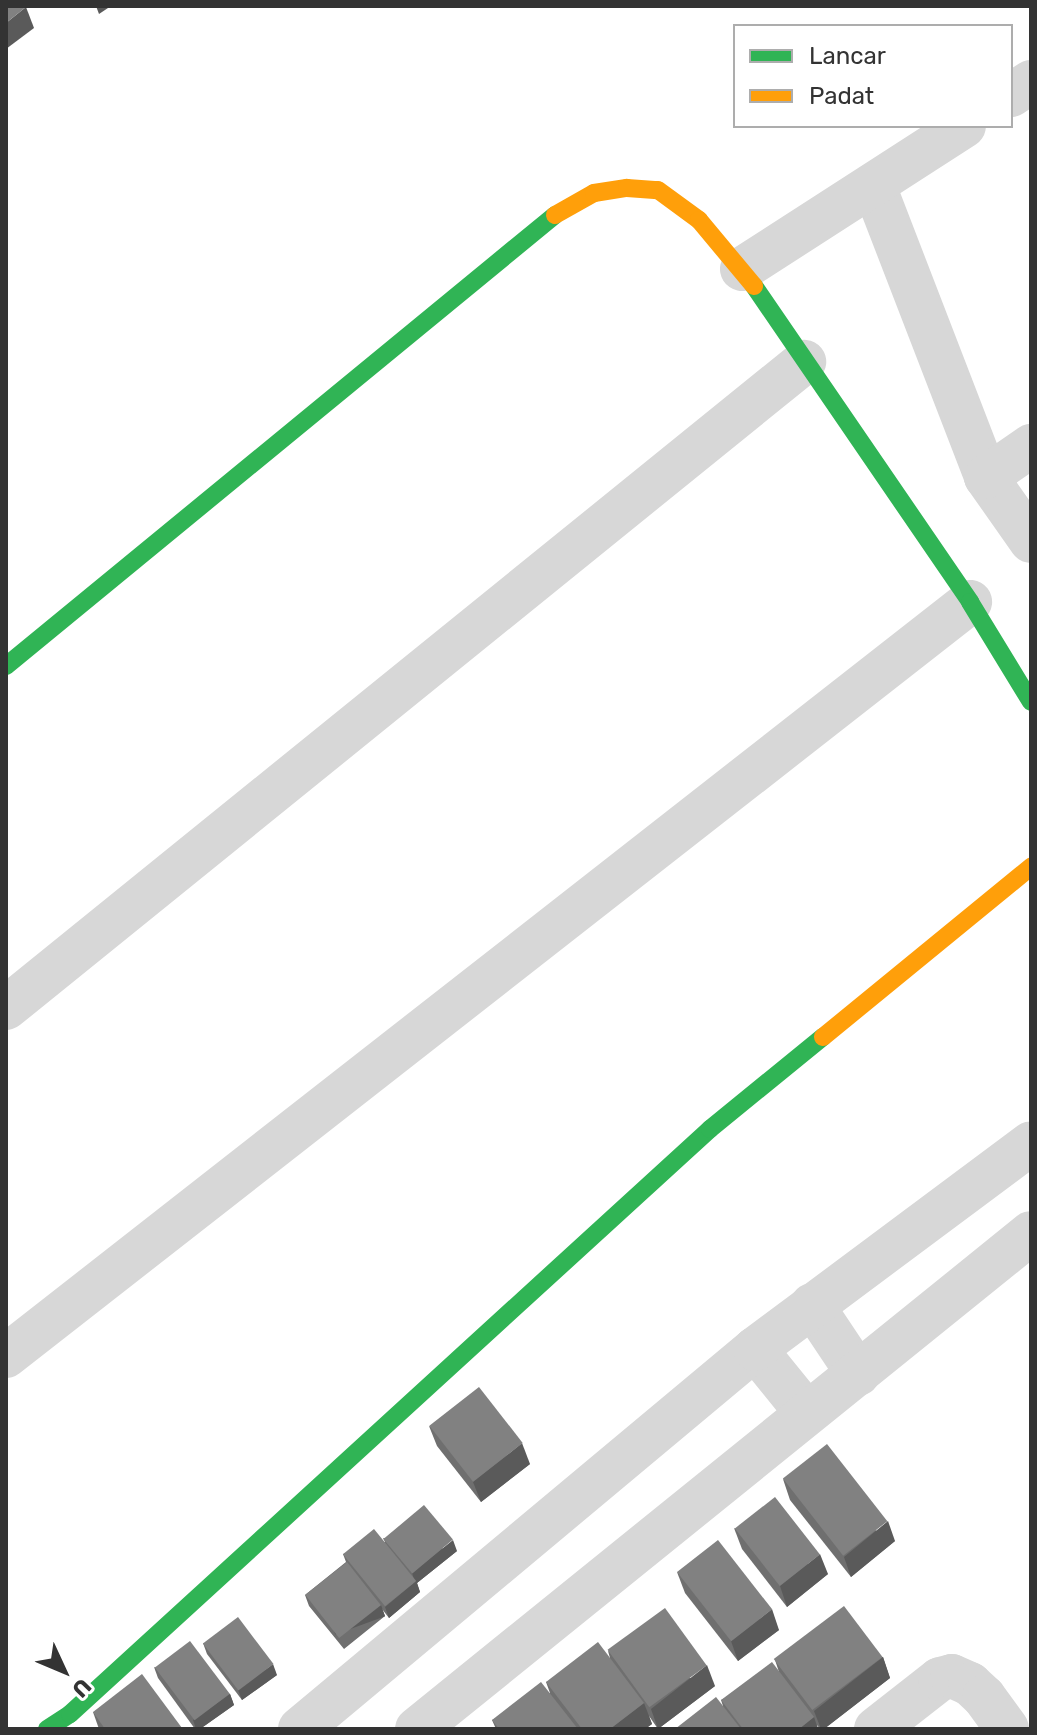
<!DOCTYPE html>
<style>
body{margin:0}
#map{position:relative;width:1037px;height:1735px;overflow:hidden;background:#fff;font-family:Rubik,sans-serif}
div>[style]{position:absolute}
.street>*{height:44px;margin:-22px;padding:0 22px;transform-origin:22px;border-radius:22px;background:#d7d7d7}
.fast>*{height:18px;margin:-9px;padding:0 9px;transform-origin:9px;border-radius:9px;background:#30b455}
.slow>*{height:18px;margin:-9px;padding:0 9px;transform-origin:9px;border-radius:9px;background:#ff9f0a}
.wall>*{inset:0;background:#6f6f6f}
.shaded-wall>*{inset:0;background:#5a5a5a;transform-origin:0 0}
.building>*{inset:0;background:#818181;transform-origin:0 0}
span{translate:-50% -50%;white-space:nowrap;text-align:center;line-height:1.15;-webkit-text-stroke:8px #fff;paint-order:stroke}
.frame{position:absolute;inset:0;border:8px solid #333;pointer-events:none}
.legend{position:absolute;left:733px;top:24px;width:280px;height:104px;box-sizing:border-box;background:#fff;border:2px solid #adadad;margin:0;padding:10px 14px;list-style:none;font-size:24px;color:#333}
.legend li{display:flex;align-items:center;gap:16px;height:40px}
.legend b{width:40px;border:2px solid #adadad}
.north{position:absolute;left:24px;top:1631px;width:80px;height:80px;-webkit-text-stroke:6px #fff;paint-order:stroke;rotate:134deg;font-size:22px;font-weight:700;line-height:32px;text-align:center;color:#333}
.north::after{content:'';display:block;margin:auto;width:28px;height:36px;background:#333;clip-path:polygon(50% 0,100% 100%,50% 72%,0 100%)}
</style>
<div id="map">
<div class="street">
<i style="left:1011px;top:95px;width:24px;rotate:-33deg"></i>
<i style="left:874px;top:186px;width:312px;rotate:68.9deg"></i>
<i style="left:986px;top:477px;width:78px;rotate:54.9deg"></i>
<i style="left:742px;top:269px;width:264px;rotate:-32.8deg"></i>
<i style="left:986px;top:477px;width:55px;rotate:-34.6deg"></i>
<i style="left:6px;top:1008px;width:1027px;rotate:-38.99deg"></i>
<i style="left:812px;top:1305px;width:83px;rotate:56.3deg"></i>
<i style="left:755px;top:1349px;width:81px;rotate:51deg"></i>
<i style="left:6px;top:1356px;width:1224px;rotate:-38.03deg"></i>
<i style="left:300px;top:1729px;width:593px;rotate:-39.87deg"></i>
<i style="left:755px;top:1349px;width:344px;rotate:-36.7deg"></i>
<i style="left:417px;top:1729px;width:789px;rotate:-38.93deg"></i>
<i style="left:876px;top:1729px;width:81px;rotate:-38deg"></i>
<i style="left:940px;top:1679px;width:12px;rotate:-14deg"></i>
<i style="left:952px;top:1676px;width:20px;rotate:24deg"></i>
<i style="left:970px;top:1684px;width:19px;rotate:43deg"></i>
<i style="left:984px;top:1697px;width:39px;rotate:54deg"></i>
</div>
<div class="fast">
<i style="left:754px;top:286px;width:383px;rotate:55.6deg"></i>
<i style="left:970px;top:602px;width:117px;rotate:58.6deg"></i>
<i style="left:6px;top:666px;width:710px;rotate:-39.4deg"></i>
<i style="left:47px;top:1729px;width:27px;rotate:-33deg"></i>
<i style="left:70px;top:1714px;width:867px;rotate:-42.43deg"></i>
<i style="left:710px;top:1129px;width:146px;rotate:-39.2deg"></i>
</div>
<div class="slow">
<i style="left:555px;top:215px;width:45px;rotate:-29.4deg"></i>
<i style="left:594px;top:193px;width:33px;rotate:-9deg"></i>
<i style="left:627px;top:188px;width:31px;rotate:4deg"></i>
<i style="left:658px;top:190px;width:51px;rotate:36.2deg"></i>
<i style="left:699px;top:220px;width:86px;rotate:50.2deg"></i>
<i style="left:823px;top:1037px;width:269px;rotate:-39.3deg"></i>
</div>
<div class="wall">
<i style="clip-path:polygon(429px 1426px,530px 1464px,481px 1502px,437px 1446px)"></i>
<i style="clip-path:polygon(783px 1479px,895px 1541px,851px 1577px,790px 1500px)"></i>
<i style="clip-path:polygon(734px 1528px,828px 1574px,787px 1607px,742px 1549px)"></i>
<i style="clip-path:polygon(383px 1538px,457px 1551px,417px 1583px,420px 1592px,389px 1618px,382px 1609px,385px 1616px,344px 1649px,309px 1606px,305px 1595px,346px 1562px,343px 1554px,385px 1542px)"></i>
<i style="clip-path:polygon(677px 1572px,779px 1630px,738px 1661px,685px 1593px)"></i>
<i style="clip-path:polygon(203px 1643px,277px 1675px,242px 1700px,207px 1654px)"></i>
<i style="clip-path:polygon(608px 1651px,715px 1686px,658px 1729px,649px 1716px,652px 1724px,645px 1729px,496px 1729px,492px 1720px,550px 1693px,546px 1682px,610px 1658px)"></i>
<i style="clip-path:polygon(883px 1657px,890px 1678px,824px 1729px,820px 1729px,817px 1725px,818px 1729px,675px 1729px,723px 1706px,721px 1700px,779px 1672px,775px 1660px)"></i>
<i style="clip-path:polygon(154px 1667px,230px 1694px,234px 1705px,200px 1729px,195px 1729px,158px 1678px)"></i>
<i style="clip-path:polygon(93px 1712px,182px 1729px,99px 1729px)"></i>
</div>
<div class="shaded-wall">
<i style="clip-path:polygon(96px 6px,111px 6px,99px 14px)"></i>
<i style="clip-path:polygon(26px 7px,34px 28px,6px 49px,6px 23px)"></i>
<i style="clip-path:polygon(522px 1443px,530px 1464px,481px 1502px,473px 1482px)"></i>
<i style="clip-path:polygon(888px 1521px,895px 1541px,851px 1577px,844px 1557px)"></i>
<i style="clip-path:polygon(453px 1540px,457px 1551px,417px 1583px,420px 1592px,389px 1618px,385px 1607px,415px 1582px,412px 1573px)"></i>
<i style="clip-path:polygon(820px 1554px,828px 1574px,787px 1607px,780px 1586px)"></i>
<i style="left:381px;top:1605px;width:12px;height:53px;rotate:70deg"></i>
<i style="clip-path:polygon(772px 1609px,779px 1630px,738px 1661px,731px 1641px)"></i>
<i style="clip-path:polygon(883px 1657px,890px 1678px,824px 1729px,821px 1729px,814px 1711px)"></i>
<i style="clip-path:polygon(273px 1664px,277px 1675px,242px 1700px,238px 1690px)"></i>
<i style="clip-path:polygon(707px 1665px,715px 1686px,658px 1729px,651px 1709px)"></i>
<i style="clip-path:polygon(230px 1694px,234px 1705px,200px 1729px,196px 1729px,193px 1720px)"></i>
<i style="clip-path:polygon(644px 1703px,652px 1724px,645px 1729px,610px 1729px)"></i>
<i style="clip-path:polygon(814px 1717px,818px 1729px,799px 1729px)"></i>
</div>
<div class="building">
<i style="clip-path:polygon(6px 6px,26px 6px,26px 7px,6px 23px)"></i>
<i style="left:479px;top:1387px;width:71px;height:63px;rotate:52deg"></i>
<i style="left:827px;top:1444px;width:98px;height:56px;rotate:52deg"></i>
<i style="left:775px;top:1497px;width:73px;height:51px;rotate:52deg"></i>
<i style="left:424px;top:1505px;width:45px;height:53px;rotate:50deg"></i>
<i style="left:374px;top:1529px;width:67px;height:40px;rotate:51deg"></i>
<i style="left:718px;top:1540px;width:88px;height:52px;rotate:52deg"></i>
<i style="left:347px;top:1562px;width:55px;height:53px;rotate:52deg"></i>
<i style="left:844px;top:1606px;width:64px;height:88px;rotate:53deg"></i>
<i style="left:665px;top:1608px;width:71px;height:71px;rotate:54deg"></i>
<i style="left:238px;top:1617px;width:59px;height:44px;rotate:53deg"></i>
<i style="left:190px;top:1641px;width:66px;height:44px;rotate:53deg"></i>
<i style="clip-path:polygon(598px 1642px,644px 1703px,610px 1729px,582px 1729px,546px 1682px)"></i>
<i style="clip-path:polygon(772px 1662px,814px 1717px,799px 1729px,743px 1729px,721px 1700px)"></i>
<i style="clip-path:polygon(142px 1674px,182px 1728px,181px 1729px,105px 1729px,93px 1712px)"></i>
<i style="clip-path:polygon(541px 1682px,578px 1729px,499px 1729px,492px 1720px)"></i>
<i style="clip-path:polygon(716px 1697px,741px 1729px,675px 1729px)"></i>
</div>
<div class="frame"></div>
<ul class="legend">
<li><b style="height:10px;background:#30b455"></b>Lancar</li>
<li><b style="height:10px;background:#ff9f0a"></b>Padat</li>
</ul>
<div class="north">U</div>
</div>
